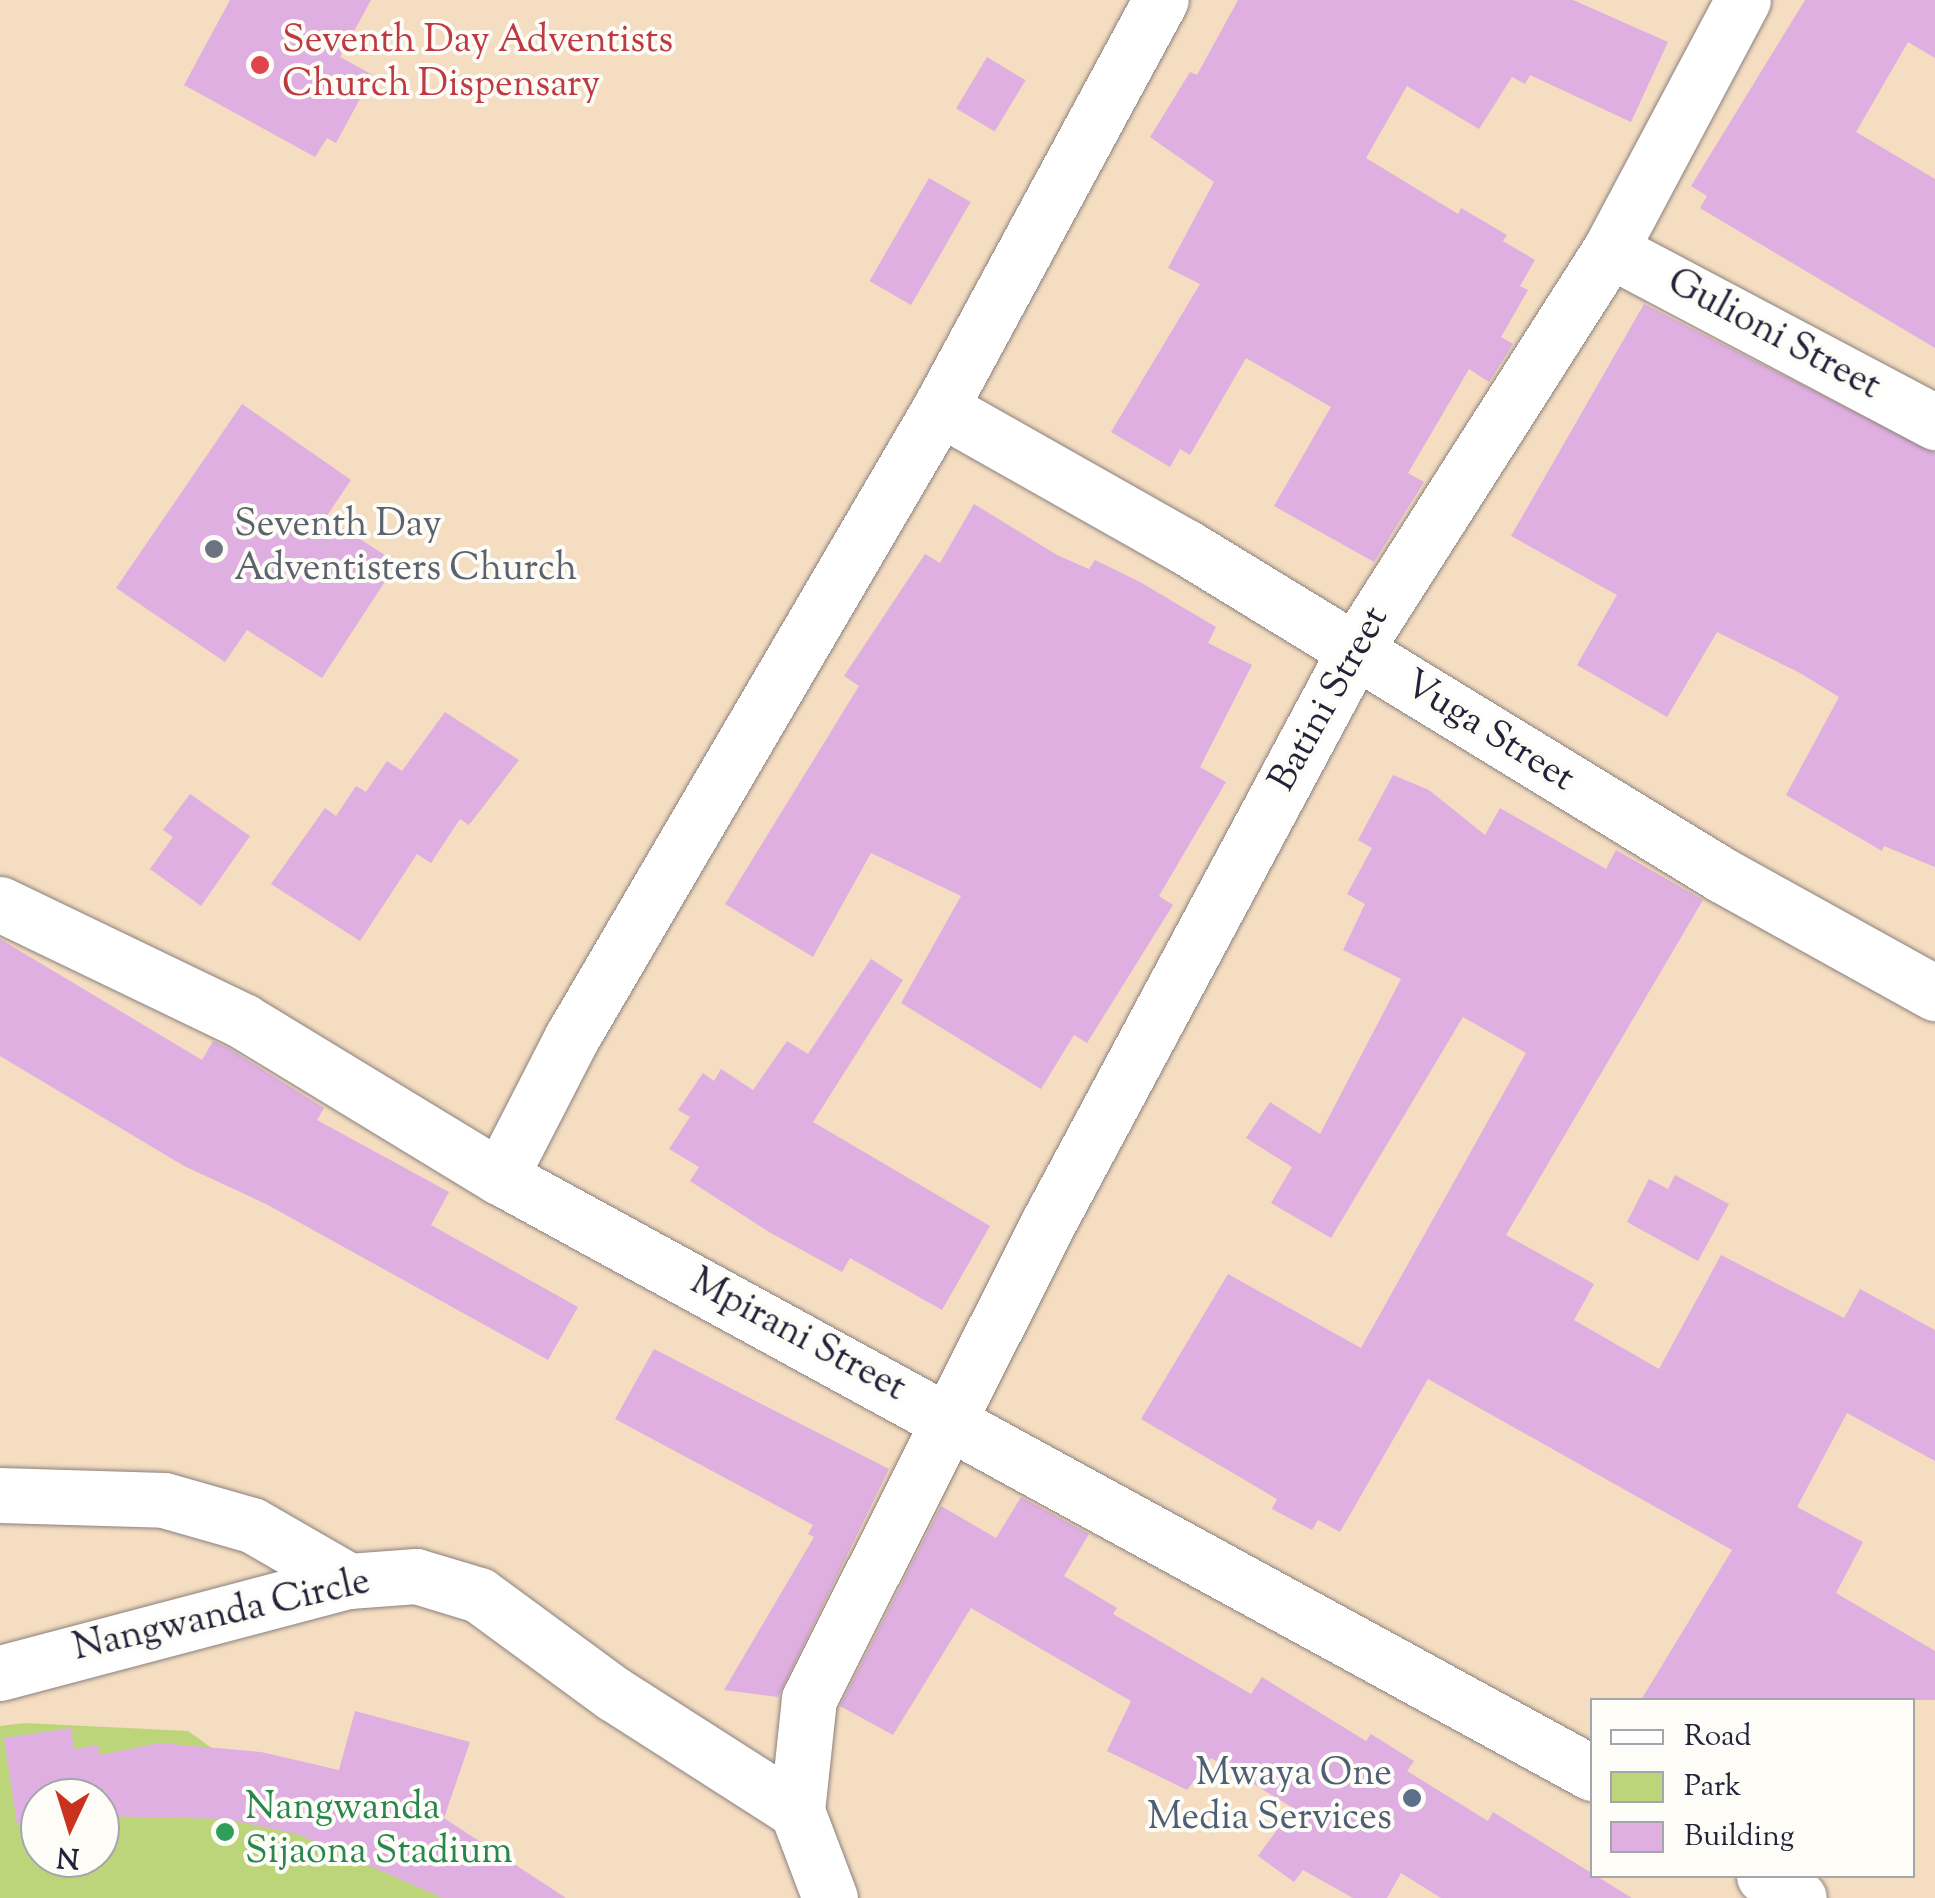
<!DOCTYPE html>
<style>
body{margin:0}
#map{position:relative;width:1935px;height:1898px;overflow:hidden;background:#f4ddc1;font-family:"Sorts Mill Goudy",serif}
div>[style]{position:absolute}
.green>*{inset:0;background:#bdd57a}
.building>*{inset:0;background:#dfafe1;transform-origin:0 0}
.roads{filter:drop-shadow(0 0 2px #8b807e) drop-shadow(0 0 2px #8b807e)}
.street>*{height:55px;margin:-27.5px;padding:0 27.5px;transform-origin:27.5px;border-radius:27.5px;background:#fff}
.dots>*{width:28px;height:28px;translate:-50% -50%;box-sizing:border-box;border:5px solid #fdfcf7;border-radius:50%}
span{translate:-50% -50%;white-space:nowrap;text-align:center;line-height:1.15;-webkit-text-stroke:8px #fdfcf7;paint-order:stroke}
.health-label{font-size:38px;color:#be3a42}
.left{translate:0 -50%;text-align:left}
.street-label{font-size:38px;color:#22223b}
.worship-label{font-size:38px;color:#5b616d}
.service-label{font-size:38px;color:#4e5e75}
.right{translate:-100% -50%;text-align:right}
.leisure-label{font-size:38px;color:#27864d}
.legend{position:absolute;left:1590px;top:1698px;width:325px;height:180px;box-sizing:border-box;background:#fdfcf7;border:2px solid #a5a5ac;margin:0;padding:12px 18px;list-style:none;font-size:30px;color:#22223b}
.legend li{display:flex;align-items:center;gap:20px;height:50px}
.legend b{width:50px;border:2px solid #a5a5ac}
.north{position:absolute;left:20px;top:1778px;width:100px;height:100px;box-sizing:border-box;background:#fdfcf7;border:2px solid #a5a5ac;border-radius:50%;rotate:184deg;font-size:28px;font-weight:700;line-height:40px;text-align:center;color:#22223b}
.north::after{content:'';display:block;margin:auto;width:35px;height:45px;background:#c8321e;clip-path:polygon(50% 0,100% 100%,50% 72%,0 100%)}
</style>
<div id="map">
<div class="green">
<i style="clip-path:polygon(evenodd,25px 1723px,188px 1731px,291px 1805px,460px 1898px,0 1898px,0 1726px,25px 1723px,40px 1798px,100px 1798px,100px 1858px,40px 1858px,40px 1798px)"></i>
</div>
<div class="building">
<i style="clip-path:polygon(230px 0,371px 0,340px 57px,373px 75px,336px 143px,327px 138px,315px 157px,184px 85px)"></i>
<i style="clip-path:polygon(1238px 0,1573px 0,1668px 42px,1631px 122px,1530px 75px,1525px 84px,1512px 77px,1479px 129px,1407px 86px,1366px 158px,1458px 214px,1461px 208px,1507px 235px,1503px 241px,1535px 260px,1520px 286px,1528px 290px,1501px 337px,1513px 344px,1489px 382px,1469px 369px,1408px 473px,1424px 482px,1374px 562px,1274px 506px,1331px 407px,1246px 358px,1190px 455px,1180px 449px,1170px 467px,1111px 432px,1200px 284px,1168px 268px,1214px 182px,1150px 137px,1190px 72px,1197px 75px)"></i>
<i style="clip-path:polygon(1805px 0,1935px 0,1935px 58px,1908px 42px,1856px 132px,1935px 179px,1935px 348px,1700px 208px,1707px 196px,1691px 186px)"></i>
<i style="left:987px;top:57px;width:45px;height:60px;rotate:31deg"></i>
<i style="left:929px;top:178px;width:48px;height:119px;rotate:30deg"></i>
<i style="clip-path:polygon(1644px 304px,1935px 453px,1935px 867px,1884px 846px,1882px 851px,1786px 795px,1839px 697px,1800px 673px,1717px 632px,1667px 717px,1577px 665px,1617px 595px,1511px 536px)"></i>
<i style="clip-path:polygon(242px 404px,351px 480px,326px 517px,397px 563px,322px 678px,247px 630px,225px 662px,116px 588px)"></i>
<i style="clip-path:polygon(974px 504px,1057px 555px,1089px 569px,1095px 560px,1140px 582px,1216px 627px,1208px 643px,1252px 665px,1200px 767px,1226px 782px,1159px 896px,1173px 905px,1087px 1043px,1074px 1035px,1041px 1089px,901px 1003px,961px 896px,871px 853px,813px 957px,725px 904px,859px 686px,844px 676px,925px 554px,940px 563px)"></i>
<i style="clip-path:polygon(445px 712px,519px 760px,469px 825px,460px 819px,431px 863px,417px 854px,360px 941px,271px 884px,325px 808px,336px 816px,356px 786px,366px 792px,387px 761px,402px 771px)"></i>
<i style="clip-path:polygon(1393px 775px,1429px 790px,1485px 835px,1500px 808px,1606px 869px,1616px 850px,1703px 900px,1506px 1235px,1594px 1284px,1574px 1320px,1659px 1369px,1721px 1255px,1844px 1318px,1860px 1289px,1935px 1330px,1935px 1461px,1847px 1413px,1797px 1507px,1863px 1542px,1836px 1593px,1935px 1651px,1935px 1700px,1641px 1700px,1732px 1550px,1428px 1379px,1340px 1532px,1318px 1520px,1312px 1530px,1272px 1509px,1277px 1499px,1141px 1419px,1228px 1274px,1361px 1348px,1526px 1053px,1463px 1017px,1331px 1238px,1271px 1203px,1292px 1167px,1246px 1138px,1270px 1102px,1320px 1134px,1401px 979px,1343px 950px,1365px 904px,1347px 894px,1372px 848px,1358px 840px)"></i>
<i style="clip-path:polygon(190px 794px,250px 836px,201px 906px,150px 869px,173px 837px,163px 830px)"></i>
<i style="clip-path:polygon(0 939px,202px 1060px,213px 1041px,228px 1048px,324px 1108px,317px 1120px,449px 1192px,431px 1225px,578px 1307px,548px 1360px,266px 1204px,184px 1166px,0 1056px)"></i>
<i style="clip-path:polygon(871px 959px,903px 980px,813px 1122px,990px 1226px,942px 1310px,850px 1258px,842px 1272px,769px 1232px,690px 1181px,699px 1167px,669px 1149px,690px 1117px,678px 1110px,703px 1073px,714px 1081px,721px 1069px,753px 1090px,787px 1041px,808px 1054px)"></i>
<i style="clip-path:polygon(1675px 1175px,1729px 1204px,1698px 1261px,1627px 1222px,1649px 1179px,1668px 1189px)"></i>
<i style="clip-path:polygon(654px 1349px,889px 1469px,778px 1697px,724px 1690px,814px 1537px,808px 1534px,813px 1525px,615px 1419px)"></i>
<i style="clip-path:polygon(1021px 1497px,1089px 1534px,1064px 1576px,1117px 1608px,1113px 1614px,1251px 1694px,1262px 1677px,1366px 1741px,1371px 1734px,1414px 1761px,1407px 1771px,1488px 1821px,1493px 1812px,1632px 1898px,1441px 1898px,1401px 1873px,1387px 1898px,1353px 1898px,1303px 1870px,1294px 1882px,1258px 1856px,1293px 1808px,1211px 1758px,1187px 1790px,1107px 1751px,1131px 1701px,971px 1608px,893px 1735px,840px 1706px,941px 1506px,996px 1538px)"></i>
<i style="clip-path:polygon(355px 1711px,470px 1742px,444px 1818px,566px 1898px,443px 1898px,297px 1834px,225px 1819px,100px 1816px,100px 1798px,40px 1798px,40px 1821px,17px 1824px,4px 1738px,71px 1728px,74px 1749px,98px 1745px,99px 1755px,159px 1743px,261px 1752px,339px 1770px)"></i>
</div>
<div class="roads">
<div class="street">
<i style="left:1610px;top:250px;width:368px;rotate:27.9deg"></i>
<i style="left:940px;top:408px;width:283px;rotate:29.5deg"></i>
<i style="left:1186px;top:547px;width:628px;rotate:31.46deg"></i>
<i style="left:1722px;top:875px;width:244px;rotate:29deg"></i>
<i style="left:0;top:904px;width:270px;rotate:25.7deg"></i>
<i style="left:243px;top:1021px;width:301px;rotate:31.3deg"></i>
<i style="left:500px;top:1177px;width:1244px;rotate:28.63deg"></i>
<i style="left:500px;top:1177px;width:157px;rotate:-62.8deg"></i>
<i style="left:572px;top:1037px;width:729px;rotate:-59.67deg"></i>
<i style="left:940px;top:408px;width:464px;rotate:-61.6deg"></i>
<i style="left:0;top:1495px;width:164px;rotate:1.7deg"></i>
<i style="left:164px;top:1500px;width:91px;rotate:15.9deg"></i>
<i style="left:252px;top:1525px;width:112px;rotate:30deg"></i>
<i style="left:0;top:1673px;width:361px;rotate:-14.8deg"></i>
<i style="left:349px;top:1581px;width:67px;rotate:-4.3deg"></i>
<i style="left:416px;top:1576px;width:66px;rotate:16.8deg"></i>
<i style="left:479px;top:1595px;width:167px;rotate:36.3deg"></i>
<i style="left:614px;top:1694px;width:217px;rotate:32.6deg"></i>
<i style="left:1764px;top:1876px;width:41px;rotate:32.2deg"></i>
<i style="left:830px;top:1898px;width:93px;rotate:-110.8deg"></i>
<i style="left:797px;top:1811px;width:113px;rotate:-83.9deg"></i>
<i style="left:809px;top:1699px;width:530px;rotate:-63.34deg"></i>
<i style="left:1047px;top:1225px;width:652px;rotate:-61.82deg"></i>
<i style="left:1355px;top:650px;width:474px;rotate:-57.5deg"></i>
<i style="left:1610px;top:250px;width:283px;rotate:-62deg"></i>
</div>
</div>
<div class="dots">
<i style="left:260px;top:65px;background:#e0444e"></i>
<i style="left:214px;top:549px;background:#6b7280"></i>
<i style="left:1412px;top:1798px;background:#5c6f8a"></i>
<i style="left:225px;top:1832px;background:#2e9e5b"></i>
</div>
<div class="health-label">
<span class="left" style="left:282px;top:65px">Seventh Day Adventists<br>Church Dispensary</span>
</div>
<div class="street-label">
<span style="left:1773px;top:336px;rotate:28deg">Gulioni Street</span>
<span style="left:1331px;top:700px;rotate:-61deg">Batini Street</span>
<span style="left:1488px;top:733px;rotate:32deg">Vuga Street</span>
<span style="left:797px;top:1337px;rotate:28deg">Mpirani Street</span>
<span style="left:222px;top:1617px;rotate:-13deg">Nangwanda Circle</span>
</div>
<div class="worship-label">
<span class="left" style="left:234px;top:549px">Seventh Day<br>Adventisters Church</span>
</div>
<div class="service-label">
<span class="right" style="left:1392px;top:1798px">Mwaya One<br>Media Services</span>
</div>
<div class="leisure-label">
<span class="left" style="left:245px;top:1832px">Nangwanda<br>Sijaona Stadium</span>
</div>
<ul class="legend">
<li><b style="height:12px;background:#fff"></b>Road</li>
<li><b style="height:28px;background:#bdd57a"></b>Park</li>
<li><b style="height:28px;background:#dfafe1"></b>Building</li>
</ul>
<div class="north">N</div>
</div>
